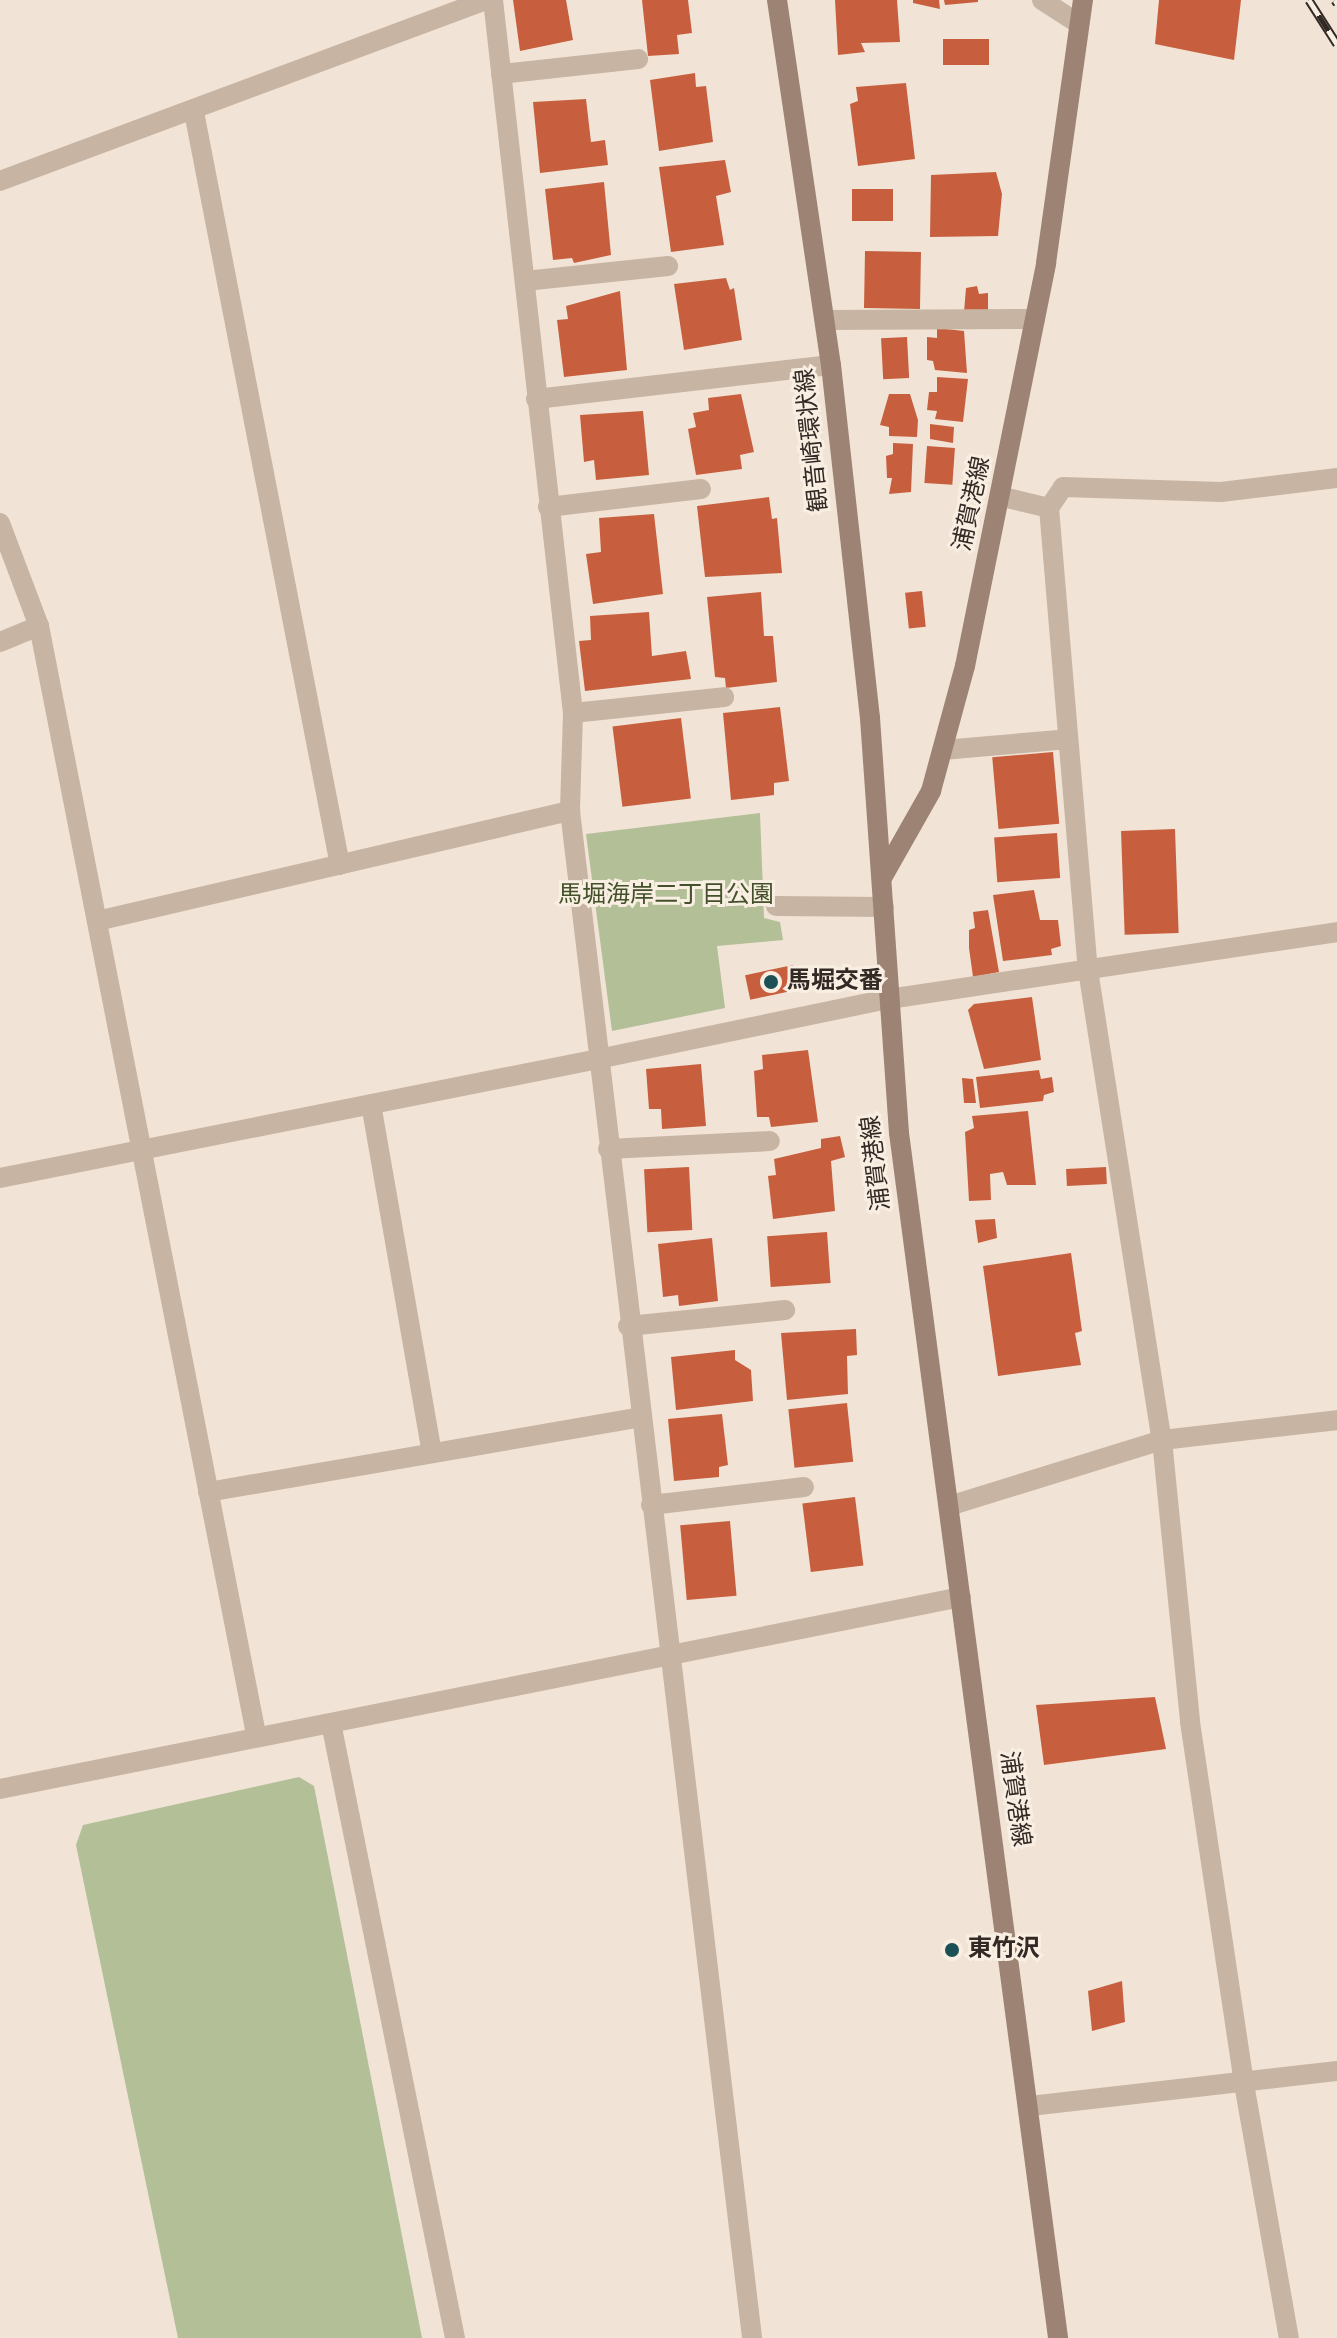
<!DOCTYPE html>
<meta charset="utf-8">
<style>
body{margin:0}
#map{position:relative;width:1337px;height:2338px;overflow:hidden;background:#f1e4d6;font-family:"Alegreya Sans","Noto Sans JP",sans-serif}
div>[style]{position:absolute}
.green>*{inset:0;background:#b2bf97}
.building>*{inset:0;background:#c75f3e;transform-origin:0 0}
.service>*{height:20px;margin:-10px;padding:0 10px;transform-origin:10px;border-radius:10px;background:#c8b4a3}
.minor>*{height:20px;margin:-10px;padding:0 10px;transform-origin:10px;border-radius:10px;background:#c8b4a3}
.tertiary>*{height:20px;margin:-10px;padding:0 10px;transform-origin:10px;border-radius:10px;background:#c8b4a3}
.secondary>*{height:20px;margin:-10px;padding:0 10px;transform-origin:10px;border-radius:10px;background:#9c8374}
.rail>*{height:9px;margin-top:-4.5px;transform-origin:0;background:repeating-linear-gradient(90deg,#f9eee2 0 18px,#332925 0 36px);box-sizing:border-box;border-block:2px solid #332925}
.dots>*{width:22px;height:22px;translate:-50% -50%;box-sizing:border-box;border:4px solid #f9eee2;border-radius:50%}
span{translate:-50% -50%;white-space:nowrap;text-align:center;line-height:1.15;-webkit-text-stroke:6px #f9eee2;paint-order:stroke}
.street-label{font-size:24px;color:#332925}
.park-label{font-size:24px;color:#425129}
.poi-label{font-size:24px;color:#332925;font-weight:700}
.left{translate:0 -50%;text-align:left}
</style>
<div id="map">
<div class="green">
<i style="clip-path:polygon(760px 813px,764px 918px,780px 922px,783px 940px,717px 946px,725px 1008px,612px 1031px,586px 834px)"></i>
<i style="clip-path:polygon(299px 1777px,314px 1786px,422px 2338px,178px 2338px,76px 1845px,83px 1825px)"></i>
</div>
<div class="building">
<i style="clip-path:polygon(513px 0,566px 0,573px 40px,520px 51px)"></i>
<i style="clip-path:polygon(642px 0,688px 0,692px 33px,677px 35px,679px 54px,648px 56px)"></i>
<i style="clip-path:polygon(835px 0,897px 0,900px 42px,861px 43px,865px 52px,838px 55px)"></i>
<i style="clip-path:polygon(913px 0,939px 0,940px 9px,913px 3px)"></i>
<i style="clip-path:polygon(944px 0,978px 0,978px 2px,945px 5px)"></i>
<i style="clip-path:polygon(1159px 0,1241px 0,1234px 60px,1155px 44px)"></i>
<i style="left:943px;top:39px;width:46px;height:26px"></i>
<i style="clip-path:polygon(695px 73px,696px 87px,706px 86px,713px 142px,659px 151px,650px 80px)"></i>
<i style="clip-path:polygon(906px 83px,915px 159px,858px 166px,850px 104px,858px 101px,856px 87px)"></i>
<i style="clip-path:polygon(586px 99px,591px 142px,605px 140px,608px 165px,540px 173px,533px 102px)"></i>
<i style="clip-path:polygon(725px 160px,731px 192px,716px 196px,724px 245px,671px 252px,659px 167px)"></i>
<i style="clip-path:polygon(996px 172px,1002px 194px,998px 236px,930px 237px,931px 175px)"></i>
<i style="clip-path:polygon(604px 182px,611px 255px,574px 263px,572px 258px,553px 260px,545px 189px)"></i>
<i style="left:852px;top:189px;width:41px;height:32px"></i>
<i style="left:865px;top:251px;width:56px;height:57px;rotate:1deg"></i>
<i style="clip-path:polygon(726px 278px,730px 290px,734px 288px,742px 340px,684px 350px,674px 284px)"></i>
<i style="clip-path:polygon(977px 286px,979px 294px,988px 293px,988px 312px,964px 312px,966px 288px)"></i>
<i style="clip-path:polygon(620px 291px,627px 370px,564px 377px,557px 320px,568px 319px,566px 306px)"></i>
<i style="clip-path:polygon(937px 328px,964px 331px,967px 373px,935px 370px,933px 361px,927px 360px,927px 337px,937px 338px)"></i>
<i style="left:907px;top:337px;width:41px;height:26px;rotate:87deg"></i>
<i style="clip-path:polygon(937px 377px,968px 379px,963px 422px,935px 419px,937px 411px,927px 410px,929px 392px,937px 392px)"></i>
<i style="clip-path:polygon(741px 394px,754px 452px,740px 455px,742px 469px,696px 475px,688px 429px,696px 427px,693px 413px,709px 410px,708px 398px)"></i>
<i style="clip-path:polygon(889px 394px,910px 394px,918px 420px,917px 437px,889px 436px,889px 427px,880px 425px)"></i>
<i style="clip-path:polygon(643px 411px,649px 475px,596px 480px,594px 460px,584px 462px,580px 415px)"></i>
<i style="clip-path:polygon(930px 424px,954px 427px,953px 443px,930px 439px)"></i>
<i style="clip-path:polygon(893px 443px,913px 444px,911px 492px,889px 494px,892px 478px,887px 478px,886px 456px,893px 454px)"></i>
<i style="left:927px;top:446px;width:28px;height:37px;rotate:4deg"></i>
<i style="clip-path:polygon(769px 497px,772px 519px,777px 518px,782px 573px,705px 577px,697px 506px)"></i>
<i style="clip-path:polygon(654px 514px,663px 594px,593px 604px,586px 554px,601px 552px,599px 518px)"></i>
<i style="left:922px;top:591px;width:36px;height:17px;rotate:84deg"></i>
<i style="clip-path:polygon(761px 592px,764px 636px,773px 636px,777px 682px,726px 688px,725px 678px,715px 677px,707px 597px)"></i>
<i style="clip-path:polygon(649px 612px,652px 656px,686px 651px,691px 679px,585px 691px,579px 641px,591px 640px,590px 616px)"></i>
<i style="clip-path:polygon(780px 707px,789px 781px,774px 783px,774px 795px,731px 800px,723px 713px)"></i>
<i style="left:681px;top:718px;width:81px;height:69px;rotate:83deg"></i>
<i style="left:1053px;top:752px;width:72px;height:61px;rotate:85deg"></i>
<i style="left:1175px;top:829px;width:104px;height:54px;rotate:88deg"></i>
<i style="left:1057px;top:833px;width:45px;height:63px;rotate:86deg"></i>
<i style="clip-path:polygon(1034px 890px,1040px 920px,1058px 920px,1061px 946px,1051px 949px,1052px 955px,1003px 961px,993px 895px)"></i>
<i style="clip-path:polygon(988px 910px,999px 972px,973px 977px,969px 948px,969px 930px,975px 928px,973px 912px)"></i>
<i style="left:793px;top:965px;width:25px;height:49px;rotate:78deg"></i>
<i style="clip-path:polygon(1032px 997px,1041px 1060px,984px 1069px,968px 1010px,974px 1004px)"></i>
<i style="clip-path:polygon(808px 1050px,818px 1122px,771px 1127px,769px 1117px,757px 1117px,754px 1071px,763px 1069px,762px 1055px)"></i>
<i style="clip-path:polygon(701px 1064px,706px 1126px,662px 1129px,661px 1109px,649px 1109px,646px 1069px)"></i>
<i style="clip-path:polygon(1039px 1070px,1041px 1079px,1052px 1077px,1054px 1092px,1044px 1095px,1043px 1101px,980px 1108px,976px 1077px)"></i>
<i style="clip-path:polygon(962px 1078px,973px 1079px,976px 1103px,964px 1103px)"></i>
<i style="clip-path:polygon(1028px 1111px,1036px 1185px,1007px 1185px,1003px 1172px,990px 1174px,991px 1200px,969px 1201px,965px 1132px,974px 1128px,972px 1116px)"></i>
<i style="clip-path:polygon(840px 1136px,845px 1157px,831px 1161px,835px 1211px,773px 1219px,768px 1176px,776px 1175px,774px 1159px,821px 1148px,821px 1139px)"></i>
<i style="left:689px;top:1167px;width:63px;height:45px;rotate:87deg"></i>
<i style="left:1106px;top:1167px;width:17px;height:40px;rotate:87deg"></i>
<i style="clip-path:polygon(995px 1219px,997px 1238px,978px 1243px,975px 1220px)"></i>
<i style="left:827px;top:1232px;width:51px;height:60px;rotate:86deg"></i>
<i style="clip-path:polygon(712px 1238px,718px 1301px,679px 1306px,678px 1295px,663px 1297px,658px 1244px)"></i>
<i style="clip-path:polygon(1071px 1253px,1082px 1331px,1075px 1333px,1081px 1365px,998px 1376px,983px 1266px)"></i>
<i style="clip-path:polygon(856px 1329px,857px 1355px,847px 1356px,848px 1394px,787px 1400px,781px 1333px)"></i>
<i style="clip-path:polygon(735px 1350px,735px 1360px,751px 1370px,753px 1401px,676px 1410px,671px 1357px)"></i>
<i style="left:847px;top:1403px;width:59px;height:59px;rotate:84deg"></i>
<i style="clip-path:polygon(722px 1414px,728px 1465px,719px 1467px,719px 1477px,674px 1481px,668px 1419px)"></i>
<i style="left:855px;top:1497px;width:69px;height:53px;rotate:83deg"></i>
<i style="left:730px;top:1521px;width:75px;height:50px;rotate:85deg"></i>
<i style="clip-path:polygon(1155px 1697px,1166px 1749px,1044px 1765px,1036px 1705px)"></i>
<i style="clip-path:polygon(1122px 1981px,1125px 2022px,1092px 2031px,1088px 1991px)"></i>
</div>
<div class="service">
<i style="left:1049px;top:508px;width:25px;rotate:-56deg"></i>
<i style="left:1063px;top:487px;width:158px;rotate:1.8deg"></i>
<i style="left:1221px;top:492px;width:117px;rotate:-6.9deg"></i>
<i style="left:598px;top:1059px;width:297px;rotate:-11.7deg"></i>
<i style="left:889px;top:999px;width:453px;rotate:-8.5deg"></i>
<i style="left:1162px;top:1440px;width:176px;rotate:-6.5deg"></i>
</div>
<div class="minor">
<i style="left:493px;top:0;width:717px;rotate:83.6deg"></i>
<i style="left:573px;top:713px;width:98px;rotate:91.8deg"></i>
<i style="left:570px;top:811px;width:1538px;rotate:83.2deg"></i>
<i style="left:1042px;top:0;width:44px;rotate:33deg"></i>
<i style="left:501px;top:74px;width:138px;rotate:-6.2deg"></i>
<i style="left:194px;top:112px;width:767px;rotate:79.03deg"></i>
<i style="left:0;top:181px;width:519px;rotate:-20.43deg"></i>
<i style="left:525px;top:281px;width:144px;rotate:-6deg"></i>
<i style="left:825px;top:320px;width:210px;rotate:-0.3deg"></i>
<i style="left:536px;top:399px;width:297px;rotate:-6.6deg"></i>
<i style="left:1003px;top:497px;width:47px;rotate:13.4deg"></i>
<i style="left:1049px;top:508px;width:464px;rotate:85.2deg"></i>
<i style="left:1088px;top:970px;width:476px;rotate:81.1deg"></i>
<i style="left:1162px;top:1440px;width:283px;rotate:84.3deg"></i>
<i style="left:1190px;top:1722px;width:360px;rotate:81.5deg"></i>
<i style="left:1243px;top:2078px;width:264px;rotate:80deg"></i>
<i style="left:548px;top:507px;width:154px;rotate:-6.7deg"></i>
<i style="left:0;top:523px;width:110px;rotate:69.3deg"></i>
<i style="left:39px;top:626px;width:1129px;rotate:78.92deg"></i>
<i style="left:0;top:642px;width:42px;rotate:-22.3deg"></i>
<i style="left:573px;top:713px;width:152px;rotate:-6deg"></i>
<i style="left:943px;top:750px;width:125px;rotate:-5deg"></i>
<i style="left:776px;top:906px;width:108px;rotate:0.5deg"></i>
<i style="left:97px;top:921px;width:486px;rotate:-13.1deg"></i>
<i style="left:371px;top:1104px;width:354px;rotate:80.1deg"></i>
<i style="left:608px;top:1149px;width:162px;rotate:-2.8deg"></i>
<i style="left:0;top:1178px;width:610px;rotate:-11.25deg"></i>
<i style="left:628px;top:1326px;width:158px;rotate:-5.8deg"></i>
<i style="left:208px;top:1492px;width:438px;rotate:-9.8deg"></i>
<i style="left:651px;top:1505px;width:154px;rotate:-6.7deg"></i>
<i style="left:949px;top:1506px;width:223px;rotate:-17.2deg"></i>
<i style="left:331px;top:1723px;width:627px;rotate:78.6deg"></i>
<i style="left:1030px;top:2106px;width:309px;rotate:-6.5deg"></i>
</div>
<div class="tertiary">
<i style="left:0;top:1789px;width:980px;rotate:-11.3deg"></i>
</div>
<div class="secondary">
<i style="left:777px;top:0;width:369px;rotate:81.6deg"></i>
<i style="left:831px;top:365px;width:355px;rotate:83.7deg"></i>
<i style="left:870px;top:718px;width:416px;rotate:86deg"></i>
<i style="left:899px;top:1133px;width:1215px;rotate:82.48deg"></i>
<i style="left:883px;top:876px;width:98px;rotate:-60.5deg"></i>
<i style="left:931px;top:791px;width:130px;rotate:-74.8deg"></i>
<i style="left:965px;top:666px;width:411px;rotate:-78.6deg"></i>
<i style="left:1046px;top:263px;width:266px;rotate:-82deg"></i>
</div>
<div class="rail">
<i style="left:1309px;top:0;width:52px;rotate:57.5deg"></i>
<i style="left:1335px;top:0;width:4px;rotate:56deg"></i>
</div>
<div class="dots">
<i style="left:771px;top:982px;background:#1b5054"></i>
<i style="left:952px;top:1950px;background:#1b5054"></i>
</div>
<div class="street-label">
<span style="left:813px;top:440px;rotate:-96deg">観音崎環状線</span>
<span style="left:973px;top:504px;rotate:-78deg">浦賀港線</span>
<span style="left:877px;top:1163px;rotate:-97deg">浦賀港線</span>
<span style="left:1014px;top:1799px;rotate:82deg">浦賀港線</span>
</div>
<div class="park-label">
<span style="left:666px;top:896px">馬堀海岸二丁目公園</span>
</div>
<div class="poi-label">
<span class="left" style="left:787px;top:982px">馬堀交番</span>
<span class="left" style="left:968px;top:1950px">東竹沢</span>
</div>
</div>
